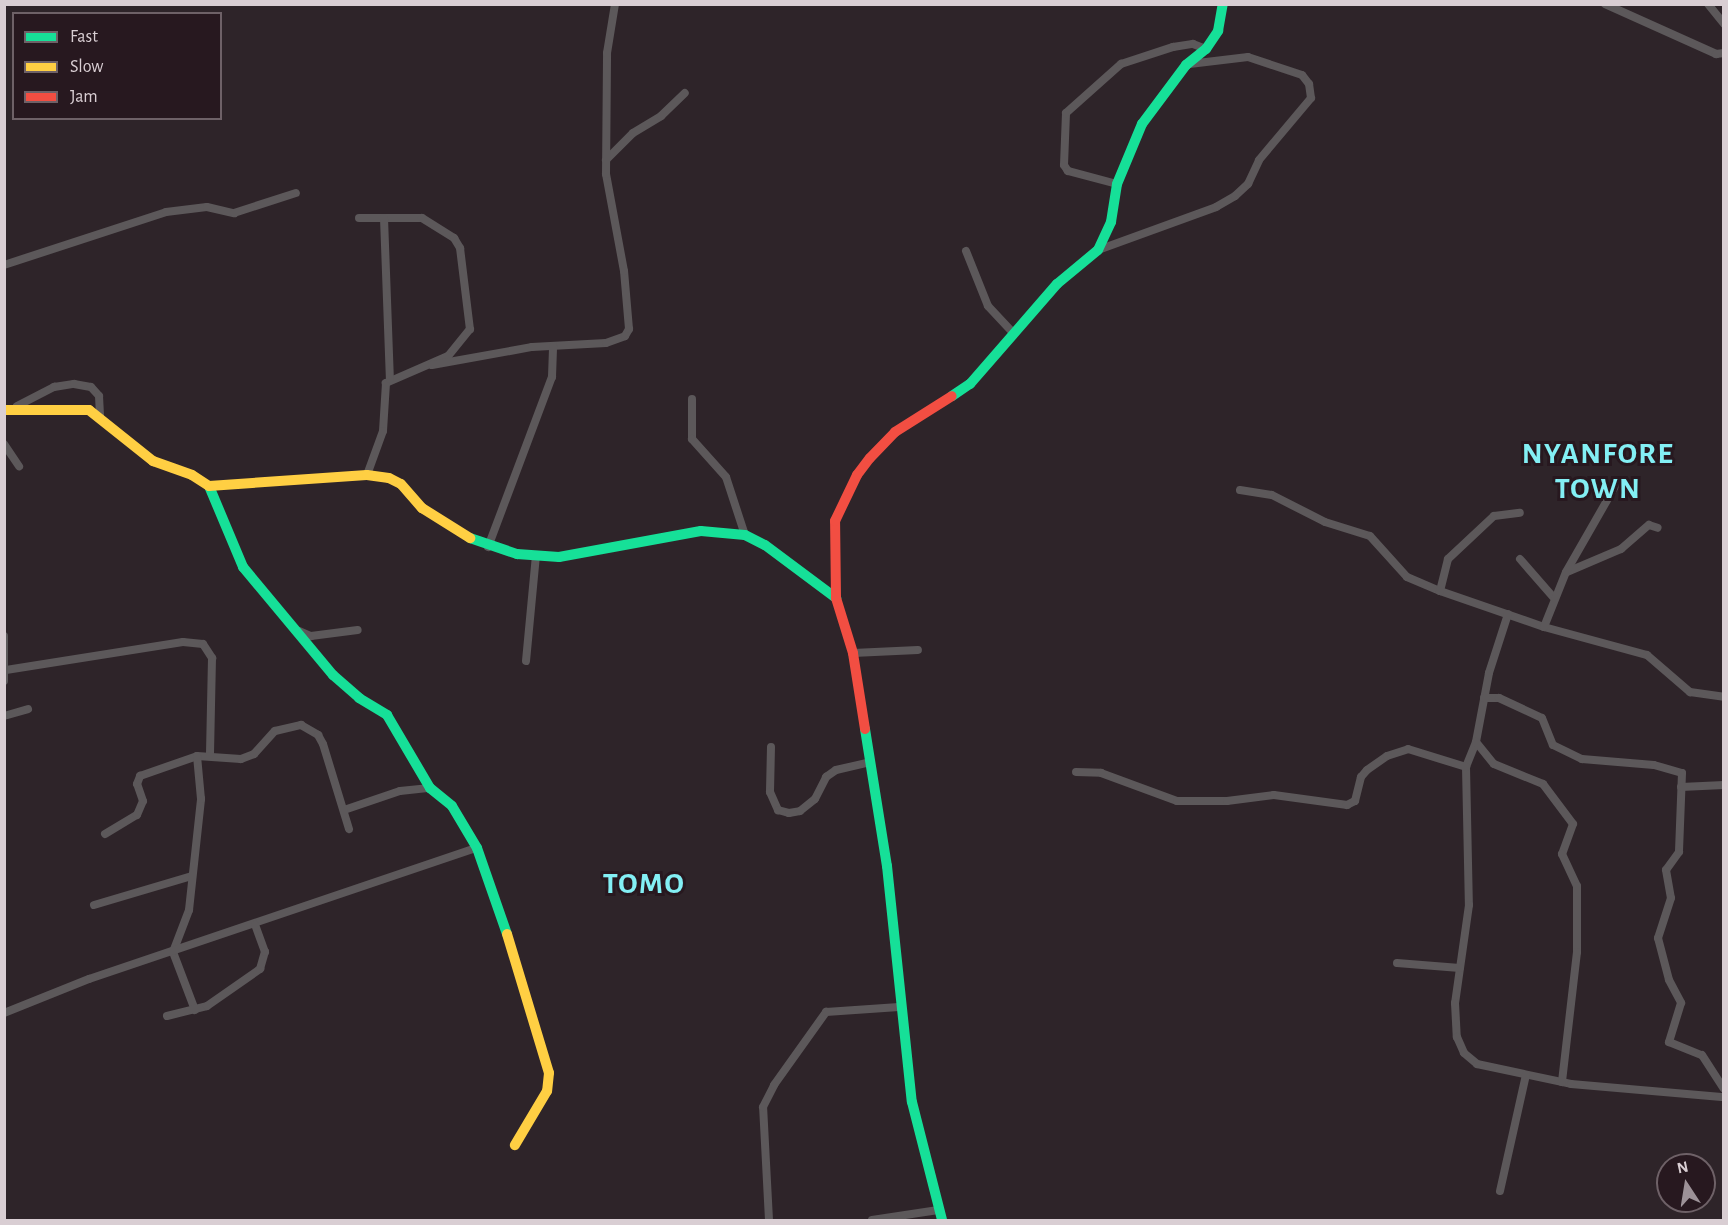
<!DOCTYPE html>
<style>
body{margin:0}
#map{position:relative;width:1728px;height:1225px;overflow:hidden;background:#2e2429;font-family:"Alegreya Sans",sans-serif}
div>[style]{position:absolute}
.street>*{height:8px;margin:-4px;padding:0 4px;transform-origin:4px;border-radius:4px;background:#5c585a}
.fast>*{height:10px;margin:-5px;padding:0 5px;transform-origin:5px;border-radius:5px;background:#16e098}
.slow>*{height:10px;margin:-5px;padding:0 5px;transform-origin:5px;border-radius:5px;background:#ffcf43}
.jam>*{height:10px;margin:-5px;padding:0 5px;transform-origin:5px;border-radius:5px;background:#f24e42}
span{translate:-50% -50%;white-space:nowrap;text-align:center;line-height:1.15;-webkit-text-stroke:6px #27181f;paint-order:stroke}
.district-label{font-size:30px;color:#83eff4;font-weight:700;letter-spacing:1.5px}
.frame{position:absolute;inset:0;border:6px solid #d9ced3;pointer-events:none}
.legend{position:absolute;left:12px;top:12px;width:210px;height:108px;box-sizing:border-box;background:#27181f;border:2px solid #6e6167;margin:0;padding:8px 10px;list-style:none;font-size:18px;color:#d9ced3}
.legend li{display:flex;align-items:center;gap:12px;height:30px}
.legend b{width:30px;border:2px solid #6e6167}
.north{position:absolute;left:1656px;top:1153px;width:60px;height:60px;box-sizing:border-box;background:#27181f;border:2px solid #6e6167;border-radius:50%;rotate:348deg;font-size:16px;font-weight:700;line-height:24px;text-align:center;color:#d9ced3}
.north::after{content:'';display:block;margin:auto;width:21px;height:27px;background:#9d9298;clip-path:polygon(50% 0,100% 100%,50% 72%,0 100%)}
</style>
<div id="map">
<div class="street">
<i style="left:1605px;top:4px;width:122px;rotate:24.2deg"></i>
<i style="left:1716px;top:54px;width:8px;rotate:-7deg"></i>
<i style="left:1708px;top:4px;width:26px;rotate:51deg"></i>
<i style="left:606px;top:160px;width:38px;rotate:-45deg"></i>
<i style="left:633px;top:133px;width:33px;rotate:-31deg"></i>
<i style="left:661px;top:116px;width:33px;rotate:-44deg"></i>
<i style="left:1117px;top:184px;width:51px;rotate:-165.1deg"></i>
<i style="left:1068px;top:171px;width:7px;rotate:-124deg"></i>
<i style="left:1064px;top:165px;width:52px;rotate:-87.8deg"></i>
<i style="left:1066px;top:113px;width:74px;rotate:-41.7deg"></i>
<i style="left:1121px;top:64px;width:55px;rotate:-18.1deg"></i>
<i style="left:1173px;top:47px;width:20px;rotate:-9deg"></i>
<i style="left:1193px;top:44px;width:14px;rotate:21deg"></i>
<i style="left:359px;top:218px;width:63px"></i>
<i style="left:422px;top:218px;width:38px;rotate:32deg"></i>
<i style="left:454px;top:238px;width:12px;rotate:59deg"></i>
<i style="left:460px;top:248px;width:82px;rotate:83deg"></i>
<i style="left:470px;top:329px;width:35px;rotate:129deg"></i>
<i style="left:448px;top:356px;width:68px;rotate:156.5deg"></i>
<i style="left:386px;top:383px;width:48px;rotate:93.6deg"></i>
<i style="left:383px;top:431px;width:47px;rotate:110deg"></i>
<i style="left:384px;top:218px;width:161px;rotate:87.9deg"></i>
<i style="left:1098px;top:250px;width:126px;rotate:-20deg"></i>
<i style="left:1216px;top:207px;width:22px;rotate:-30deg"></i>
<i style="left:1235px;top:196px;width:18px;rotate:-43deg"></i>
<i style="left:1248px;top:184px;width:26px;rotate:-65deg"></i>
<i style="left:1259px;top:160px;width:81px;rotate:-50deg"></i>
<i style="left:1311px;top:98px;width:14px;rotate:-98deg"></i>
<i style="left:1309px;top:84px;width:11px;rotate:-128deg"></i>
<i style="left:1302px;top:75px;width:57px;rotate:-161.6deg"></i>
<i style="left:1248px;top:57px;width:59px;rotate:173.2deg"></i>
<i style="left:966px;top:251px;width:59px;rotate:68.2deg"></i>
<i style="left:988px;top:306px;width:37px;rotate:47deg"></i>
<i style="left:4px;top:265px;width:170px;rotate:-18.1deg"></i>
<i style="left:166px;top:212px;width:41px;rotate:-7deg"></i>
<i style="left:207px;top:207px;width:28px;rotate:13deg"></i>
<i style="left:234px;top:213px;width:65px;rotate:-17.9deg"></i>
<i style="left:432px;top:365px;width:102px;rotate:-10.2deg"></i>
<i style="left:532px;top:347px;width:74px;rotate:-3.1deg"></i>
<i style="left:606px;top:343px;width:20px;rotate:-20deg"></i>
<i style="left:625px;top:336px;width:8px;rotate:-60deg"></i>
<i style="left:629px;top:329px;width:58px;rotate:-94.9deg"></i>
<i style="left:624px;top:271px;width:99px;rotate:-100.5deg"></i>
<i style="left:606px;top:174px;width:121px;rotate:-89.5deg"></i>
<i style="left:607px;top:53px;width:50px;rotate:-80.7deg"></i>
<i style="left:692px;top:399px;width:40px;rotate:90deg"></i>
<i style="left:692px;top:439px;width:51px;rotate:48.2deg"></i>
<i style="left:726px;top:477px;width:61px;rotate:71.9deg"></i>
<i style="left:17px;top:406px;width:42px;rotate:-27.2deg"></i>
<i style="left:54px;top:387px;width:20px;rotate:-9deg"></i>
<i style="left:74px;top:384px;width:17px;rotate:10deg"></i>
<i style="left:91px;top:387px;width:12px;rotate:48deg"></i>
<i style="left:99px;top:396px;width:20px;rotate:87deg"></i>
<i style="left:4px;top:444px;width:27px;rotate:56deg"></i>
<i style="left:1240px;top:490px;width:32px;rotate:9deg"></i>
<i style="left:1272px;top:495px;width:59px;rotate:27deg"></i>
<i style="left:1325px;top:522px;width:47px;rotate:17.3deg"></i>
<i style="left:1370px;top:536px;width:55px;rotate:47.9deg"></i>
<i style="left:1407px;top:577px;width:36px;rotate:23deg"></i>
<i style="left:1440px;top:591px;width:110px;rotate:19.1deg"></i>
<i style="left:1544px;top:627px;width:107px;rotate:15.2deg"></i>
<i style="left:1647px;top:655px;width:57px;rotate:40.7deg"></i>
<i style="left:1690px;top:692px;width:34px;rotate:8deg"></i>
<i style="left:488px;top:547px;width:182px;rotate:-69.4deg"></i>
<i style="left:552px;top:377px;width:31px;rotate:-88deg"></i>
<i style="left:1520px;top:559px;width:50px;rotate:49deg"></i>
<i style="left:1567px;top:572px;width:59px;rotate:-23.1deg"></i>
<i style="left:1621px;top:549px;width:37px;rotate:-41deg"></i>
<i style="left:1649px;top:525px;width:9px;rotate:18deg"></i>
<i style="left:1440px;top:591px;width:33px;rotate:-76deg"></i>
<i style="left:1448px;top:559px;width:63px;rotate:-43.1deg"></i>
<i style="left:1494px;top:516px;width:26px;rotate:-7deg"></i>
<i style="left:1508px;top:614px;width:62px;rotate:107.9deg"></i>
<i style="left:1489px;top:673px;width:70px;rotate:100.7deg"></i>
<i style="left:1476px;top:742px;width:27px;rotate:112deg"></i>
<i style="left:1466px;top:767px;width:138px;rotate:88.8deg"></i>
<i style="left:1469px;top:905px;width:99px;rotate:98.1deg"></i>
<i style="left:1455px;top:1003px;width:34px;rotate:87deg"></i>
<i style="left:1457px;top:1037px;width:17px;rotate:66deg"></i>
<i style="left:1464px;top:1053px;width:17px;rotate:40deg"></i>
<i style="left:1477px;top:1064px;width:96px;rotate:12deg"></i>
<i style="left:1571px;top:1084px;width:154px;rotate:4.9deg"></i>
<i style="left:1544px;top:627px;width:59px;rotate:-68.2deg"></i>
<i style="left:1566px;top:572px;width:103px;rotate:-60.2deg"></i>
<i style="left:299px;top:631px;width:13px;rotate:23deg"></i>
<i style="left:311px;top:636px;width:47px;rotate:-7.3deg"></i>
<i style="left:4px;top:636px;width:45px;rotate:90deg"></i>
<i style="left:853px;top:653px;width:65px;rotate:-2.6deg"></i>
<i style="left:526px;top:661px;width:105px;rotate:-84.6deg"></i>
<i style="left:6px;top:670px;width:179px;rotate:-9deg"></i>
<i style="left:183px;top:642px;width:20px;rotate:6deg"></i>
<i style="left:203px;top:644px;width:17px;rotate:57deg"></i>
<i style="left:212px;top:658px;width:98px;rotate:91.2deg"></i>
<i style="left:1484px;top:698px;width:15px"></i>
<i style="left:1499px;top:698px;width:47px;rotate:24.9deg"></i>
<i style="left:1542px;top:718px;width:29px;rotate:68deg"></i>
<i style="left:1553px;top:745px;width:32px;rotate:26deg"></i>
<i style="left:1582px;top:759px;width:72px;rotate:4.8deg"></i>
<i style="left:1654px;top:765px;width:29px;rotate:16deg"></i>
<i style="left:1682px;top:773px;width:79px;rotate:92.2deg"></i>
<i style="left:1679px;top:852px;width:22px;rotate:126deg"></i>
<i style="left:1666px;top:870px;width:28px;rotate:80deg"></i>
<i style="left:1671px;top:898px;width:42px;rotate:108deg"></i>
<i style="left:1658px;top:938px;width:43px;rotate:75.3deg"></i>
<i style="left:1669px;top:980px;width:26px;rotate:62deg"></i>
<i style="left:1681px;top:1003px;width:41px;rotate:107.1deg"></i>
<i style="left:1669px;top:1042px;width:35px;rotate:22deg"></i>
<i style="left:1702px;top:1055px;width:40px;rotate:57.1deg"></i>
<i style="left:4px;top:716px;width:25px;rotate:-16deg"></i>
<i style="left:1476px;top:742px;width:28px;rotate:51deg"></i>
<i style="left:1494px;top:764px;width:53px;rotate:22.2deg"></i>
<i style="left:1543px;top:784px;width:50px;rotate:53.1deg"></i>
<i style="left:1573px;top:824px;width:32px;rotate:110deg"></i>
<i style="left:1562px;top:854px;width:35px;rotate:65deg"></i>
<i style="left:1577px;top:886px;width:66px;rotate:90deg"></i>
<i style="left:1577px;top:952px;width:131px;rotate:96.6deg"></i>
<i style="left:771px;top:747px;width:45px;rotate:91.3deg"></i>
<i style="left:770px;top:792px;width:20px;rotate:66deg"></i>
<i style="left:778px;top:810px;width:11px;rotate:15deg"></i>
<i style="left:789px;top:813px;width:11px;rotate:-10deg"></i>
<i style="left:800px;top:811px;width:19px;rotate:-39deg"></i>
<i style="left:815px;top:799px;width:25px;rotate:-63deg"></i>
<i style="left:826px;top:777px;width:12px;rotate:-35deg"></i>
<i style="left:836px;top:770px;width:35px;rotate:-13deg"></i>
<i style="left:1076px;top:772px;width:25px;rotate:2deg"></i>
<i style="left:1101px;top:773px;width:81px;rotate:20.2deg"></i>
<i style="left:1177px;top:801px;width:50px"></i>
<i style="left:1227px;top:801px;width:47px;rotate:-7.3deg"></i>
<i style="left:1274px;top:795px;width:74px;rotate:7.8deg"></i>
<i style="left:1347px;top:805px;width:9px;rotate:-27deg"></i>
<i style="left:1355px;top:801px;width:25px;rotate:-76deg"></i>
<i style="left:1361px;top:777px;width:9px;rotate:-49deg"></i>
<i style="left:1367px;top:770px;width:24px;rotate:-35deg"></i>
<i style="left:1387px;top:756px;width:22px;rotate:-18deg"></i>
<i style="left:1408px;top:749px;width:61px;rotate:17.2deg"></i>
<i style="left:1681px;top:787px;width:43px;rotate:-2.7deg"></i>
<i style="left:344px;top:810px;width:59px;rotate:-18.7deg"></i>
<i style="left:400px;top:791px;width:30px;rotate:-6deg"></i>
<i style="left:105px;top:834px;width:37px;rotate:-31deg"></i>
<i style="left:137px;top:815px;width:15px;rotate:-67deg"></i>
<i style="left:143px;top:801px;width:18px;rotate:-109deg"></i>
<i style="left:137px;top:784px;width:9px;rotate:-69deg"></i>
<i style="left:140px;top:776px;width:60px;rotate:-19.3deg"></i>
<i style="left:197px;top:756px;width:44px;rotate:3.9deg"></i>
<i style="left:241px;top:759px;width:14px;rotate:-21deg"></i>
<i style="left:254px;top:754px;width:31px;rotate:-48deg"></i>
<i style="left:275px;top:731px;width:27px;rotate:-13deg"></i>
<i style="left:301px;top:725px;width:20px;rotate:30deg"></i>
<i style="left:318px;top:735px;width:10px;rotate:61deg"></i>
<i style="left:323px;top:744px;width:89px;rotate:73deg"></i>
<i style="left:94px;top:905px;width:102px;rotate:-16.5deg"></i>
<i style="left:1397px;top:963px;width:63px;rotate:4.5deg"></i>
<i style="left:195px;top:1010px;width:62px;rotate:-110.8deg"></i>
<i style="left:173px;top:952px;width:45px;rotate:-69.1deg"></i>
<i style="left:189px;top:910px;width:112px;rotate:-83.8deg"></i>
<i style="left:201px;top:799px;width:43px;rotate:-95.3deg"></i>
<i style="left:4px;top:1013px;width:92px;rotate:-21.8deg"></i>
<i style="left:89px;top:979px;width:410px;rotate:-18.7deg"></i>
<i style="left:167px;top:1016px;width:41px;rotate:-14deg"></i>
<i style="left:207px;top:1006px;width:65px;rotate:-34.9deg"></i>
<i style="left:260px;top:969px;width:18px;rotate:-74deg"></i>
<i style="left:265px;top:952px;width:29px;rotate:-110deg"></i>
<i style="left:1500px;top:1191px;width:119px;rotate:-77.4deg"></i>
<i style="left:769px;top:1220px;width:113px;rotate:-93deg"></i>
<i style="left:763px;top:1107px;width:25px;rotate:-63deg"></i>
<i style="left:774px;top:1085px;width:90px;rotate:-54.5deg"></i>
<i style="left:826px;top:1012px;width:73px;rotate:-3.9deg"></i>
<i style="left:872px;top:1220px;width:67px;rotate:-8.6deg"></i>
</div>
<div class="fast">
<i style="left:952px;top:396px;width:22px;rotate:-34deg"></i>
<i style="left:970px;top:384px;width:133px;rotate:-49deg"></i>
<i style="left:1057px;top:284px;width:53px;rotate:-39.7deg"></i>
<i style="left:1098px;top:250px;width:31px;rotate:-65deg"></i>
<i style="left:1111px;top:222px;width:38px;rotate:-81deg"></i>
<i style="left:1117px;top:184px;width:65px;rotate:-67.4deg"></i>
<i style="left:1142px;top:124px;width:74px;rotate:-53.3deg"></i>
<i style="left:1186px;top:65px;width:26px;rotate:-39deg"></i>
<i style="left:1206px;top:49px;width:22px;rotate:-56deg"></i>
<i style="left:1218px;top:31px;width:27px;rotate:-80deg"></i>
<i style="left:209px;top:486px;width:88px;rotate:67.2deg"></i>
<i style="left:243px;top:567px;width:141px;rotate:50.2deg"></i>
<i style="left:333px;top:675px;width:35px;rotate:41deg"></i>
<i style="left:359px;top:698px;width:33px;rotate:31deg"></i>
<i style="left:387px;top:715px;width:85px;rotate:59.5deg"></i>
<i style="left:430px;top:788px;width:28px;rotate:39deg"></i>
<i style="left:452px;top:806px;width:49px;rotate:59.2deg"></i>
<i style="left:477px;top:848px;width:91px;rotate:70.8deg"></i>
<i style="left:470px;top:538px;width:50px;rotate:18.8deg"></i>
<i style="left:517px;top:554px;width:42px;rotate:4.1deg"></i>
<i style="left:559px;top:557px;width:144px;rotate:-10.4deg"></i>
<i style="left:701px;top:531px;width:44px;rotate:5.2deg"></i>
<i style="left:745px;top:535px;width:22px;rotate:27deg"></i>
<i style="left:765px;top:545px;width:89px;rotate:36.7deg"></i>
<i style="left:865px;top:729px;width:139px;rotate:80.9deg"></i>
<i style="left:887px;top:866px;width:237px;rotate:84deg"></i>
<i style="left:912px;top:1102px;width:122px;rotate:75.7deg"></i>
</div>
<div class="slow">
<i style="left:4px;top:410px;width:85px"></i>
<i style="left:89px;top:410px;width:82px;rotate:38.6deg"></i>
<i style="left:153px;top:461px;width:41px;rotate:19.7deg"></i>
<i style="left:192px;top:475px;width:20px;rotate:33deg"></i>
<i style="left:209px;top:486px;width:158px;rotate:-4deg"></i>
<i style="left:367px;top:475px;width:22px;rotate:8deg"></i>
<i style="left:389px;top:478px;width:13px;rotate:27deg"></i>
<i style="left:401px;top:484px;width:32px;rotate:49deg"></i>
<i style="left:422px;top:508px;width:57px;rotate:32deg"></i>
<i style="left:507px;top:934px;width:145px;rotate:73.2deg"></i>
<i style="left:549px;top:1073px;width:18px;rotate:96deg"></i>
<i style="left:547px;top:1091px;width:63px;rotate:120.7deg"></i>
</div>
<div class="jam">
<i style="left:865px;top:729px;width:77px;rotate:-99deg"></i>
<i style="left:853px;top:653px;width:58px;rotate:-107.2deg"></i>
<i style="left:836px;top:598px;width:77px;rotate:-90.7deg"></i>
<i style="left:835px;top:521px;width:51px;rotate:-64.4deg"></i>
<i style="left:857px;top:475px;width:21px;rotate:-53deg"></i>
<i style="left:870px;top:458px;width:36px;rotate:-46deg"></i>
<i style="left:895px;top:432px;width:67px;rotate:-32.3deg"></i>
</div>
<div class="district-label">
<span style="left:1598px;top:471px">NYANFORE<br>TOWN</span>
<span style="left:644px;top:884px">TOMO</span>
</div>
<div class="frame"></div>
<ul class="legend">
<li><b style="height:8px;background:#16e098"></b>Fast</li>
<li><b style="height:8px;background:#ffcf43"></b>Slow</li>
<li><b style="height:8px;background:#f24e42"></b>Jam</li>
</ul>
<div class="north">N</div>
</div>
